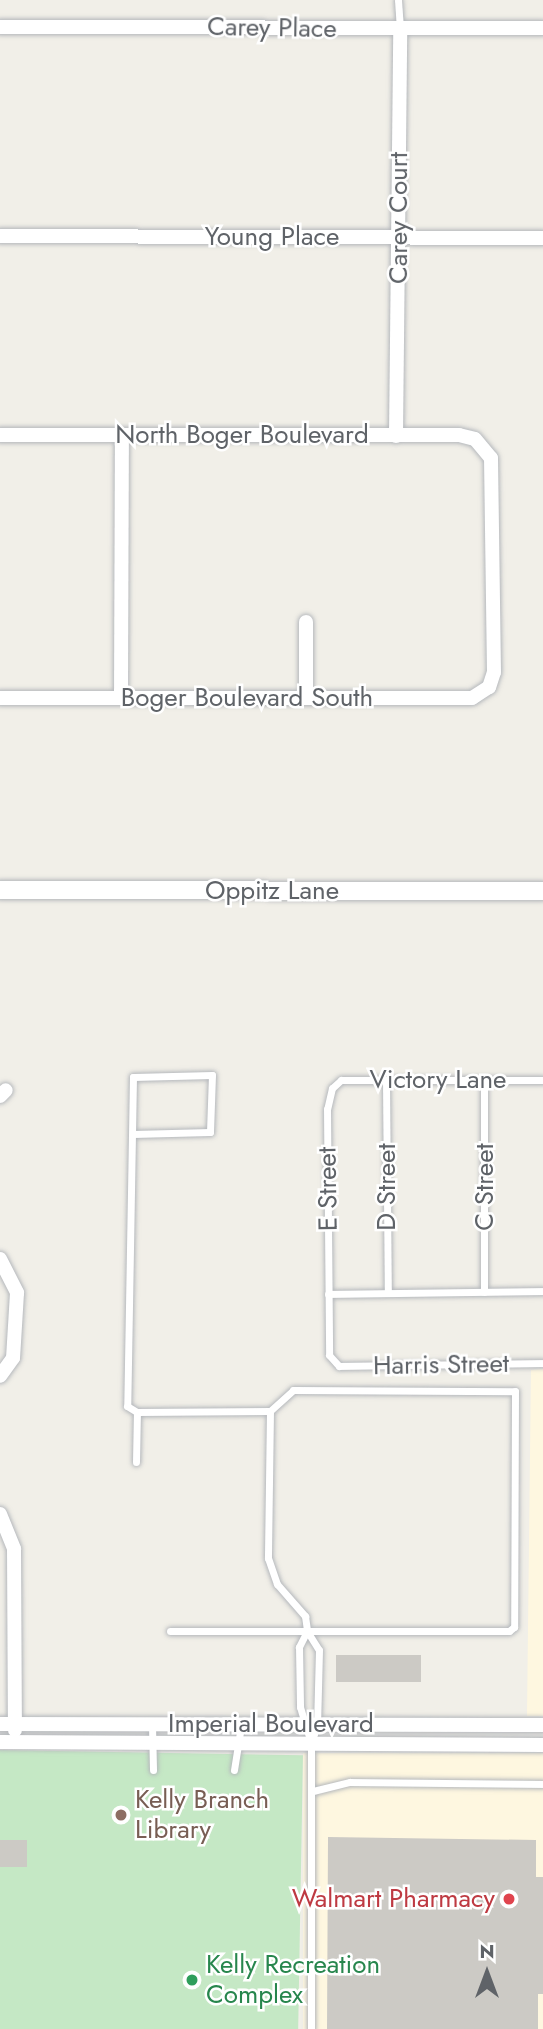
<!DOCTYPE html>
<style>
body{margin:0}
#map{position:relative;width:543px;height:2029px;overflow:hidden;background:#f1efe8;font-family:Jost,sans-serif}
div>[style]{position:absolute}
.commercial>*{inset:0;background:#fef7e0;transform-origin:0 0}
.green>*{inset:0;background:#c5e8c5;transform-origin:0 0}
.building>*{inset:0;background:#cccac5;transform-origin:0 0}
.roads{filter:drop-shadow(0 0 2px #b5b8bc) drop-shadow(0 0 2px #b5b8bc)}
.service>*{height:7px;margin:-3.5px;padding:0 3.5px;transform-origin:3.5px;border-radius:3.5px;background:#fff}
.minor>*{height:14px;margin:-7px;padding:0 7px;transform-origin:7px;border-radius:7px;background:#fff}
.tertiary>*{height:18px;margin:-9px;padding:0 9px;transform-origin:9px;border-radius:9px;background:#fff}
.dots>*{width:19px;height:19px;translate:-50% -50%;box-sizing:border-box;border:4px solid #fff;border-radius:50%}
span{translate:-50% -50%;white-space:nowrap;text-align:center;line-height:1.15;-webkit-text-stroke:5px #fff;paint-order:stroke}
.street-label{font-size:26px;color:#5f6368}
.education-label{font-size:26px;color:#785e54}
.left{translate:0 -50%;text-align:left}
.health-label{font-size:26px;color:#be3a42}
.right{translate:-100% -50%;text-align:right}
.leisure-label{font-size:26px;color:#27864d}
.north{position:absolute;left:452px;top:1938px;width:70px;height:70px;-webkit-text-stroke:5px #fff;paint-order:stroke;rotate:0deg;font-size:19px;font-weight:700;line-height:28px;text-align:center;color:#5f6368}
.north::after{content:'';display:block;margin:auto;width:24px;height:32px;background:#5f6368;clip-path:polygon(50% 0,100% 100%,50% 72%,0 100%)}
</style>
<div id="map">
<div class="commercial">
<i style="clip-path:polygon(543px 1369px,543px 1716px,527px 1716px,531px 1370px)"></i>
<i style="left:303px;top:1753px;width:240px;height:276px"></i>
</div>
<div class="green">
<i style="left:0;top:1750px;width:303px;height:279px;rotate:1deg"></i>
</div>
<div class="building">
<i style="left:336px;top:1655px;width:85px;height:27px"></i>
<i style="clip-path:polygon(328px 1837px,536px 1840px,536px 1877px,543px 1877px,543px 1994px,538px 1994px,538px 2029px,327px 2029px)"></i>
<i style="left:0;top:1840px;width:27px;height:27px"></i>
</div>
<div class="roads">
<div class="service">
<i style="left:398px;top:0;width:29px;rotate:86deg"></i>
<i style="left:543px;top:1080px;width:202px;rotate:180deg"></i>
<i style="left:341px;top:1080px;width:12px;rotate:138deg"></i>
<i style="left:332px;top:1088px;width:22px;rotate:103deg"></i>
<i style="left:327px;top:1109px;width:246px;rotate:89.5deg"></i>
<i style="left:329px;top:1355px;width:15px;rotate:48deg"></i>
<i style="left:339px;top:1366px;width:204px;rotate:-0.8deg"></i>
<i style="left:386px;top:1081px;width:211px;rotate:89.5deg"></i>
<i style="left:484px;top:1081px;width:211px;rotate:90deg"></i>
<i style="left:133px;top:1134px;width:77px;rotate:-1.5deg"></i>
<i style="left:210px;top:1132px;width:57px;rotate:-88deg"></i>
<i style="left:212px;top:1075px;width:79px;rotate:178.5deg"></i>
<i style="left:133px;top:1077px;width:329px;rotate:91deg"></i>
<i style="left:127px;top:1406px;width:12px;rotate:31deg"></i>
<i style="left:328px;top:1294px;width:215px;rotate:-0.8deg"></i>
<i style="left:270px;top:1411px;width:147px;rotate:90.8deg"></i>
<i style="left:268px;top:1558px;width:28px;rotate:71deg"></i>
<i style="left:277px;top:1584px;width:43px;rotate:48.8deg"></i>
<i style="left:305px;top:1616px;width:15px;rotate:82deg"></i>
<i style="left:307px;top:1631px;width:22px;rotate:58deg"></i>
<i style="left:319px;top:1650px;width:75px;rotate:91.5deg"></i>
<i style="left:317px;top:1725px;width:20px;rotate:108deg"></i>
<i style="left:311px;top:1744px;width:285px;rotate:90deg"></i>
<i style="left:136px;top:1462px;width:50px;rotate:-88.9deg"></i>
<i style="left:137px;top:1412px;width:133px;rotate:-0.4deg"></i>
<i style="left:270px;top:1411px;width:31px;rotate:-42deg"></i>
<i style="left:293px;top:1390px;width:222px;rotate:0.3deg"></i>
<i style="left:515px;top:1391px;width:236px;rotate:90.2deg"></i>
<i style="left:514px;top:1627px;width:6px;rotate:141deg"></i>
<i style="left:509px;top:1631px;width:339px;rotate:180deg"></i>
<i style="left:307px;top:1631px;width:18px;rotate:117deg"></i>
<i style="left:299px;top:1647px;width:60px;rotate:89deg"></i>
<i style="left:300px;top:1707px;width:39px;rotate:73deg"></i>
<i style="left:152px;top:1725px;width:45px;rotate:88.7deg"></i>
<i style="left:234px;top:1770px;width:45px;rotate:-81deg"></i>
<i style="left:313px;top:1791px;width:38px;rotate:-14deg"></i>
<i style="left:350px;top:1782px;width:193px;rotate:0.6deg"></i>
</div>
<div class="minor">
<i style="left:0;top:27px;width:543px;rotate:0.11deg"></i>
<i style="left:0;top:236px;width:543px;rotate:0.21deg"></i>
<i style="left:0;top:435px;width:459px"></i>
<i style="left:459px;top:435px;width:16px;rotate:14deg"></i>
<i style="left:475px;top:439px;width:25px;rotate:50deg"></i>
<i style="left:491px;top:458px;width:214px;rotate:89.2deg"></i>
<i style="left:494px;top:672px;width:16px;rotate:108deg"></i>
<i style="left:489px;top:687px;width:20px;rotate:147deg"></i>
<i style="left:472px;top:698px;width:472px;rotate:180deg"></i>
<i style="left:396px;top:436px;width:406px;rotate:-89.4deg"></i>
<i style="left:121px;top:698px;width:263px;rotate:-89.8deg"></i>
<i style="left:306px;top:698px;width:76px;rotate:-90deg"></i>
<i style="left:0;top:1096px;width:8px;rotate:-45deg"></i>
<i style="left:0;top:1259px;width:38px;rotate:63deg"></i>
<i style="left:17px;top:1293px;width:65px;rotate:93.5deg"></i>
<i style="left:13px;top:1358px;width:22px;rotate:126deg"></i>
<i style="left:0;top:1514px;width:38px;rotate:68deg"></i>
<i style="left:14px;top:1549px;width:181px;rotate:89.7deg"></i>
<i style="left:0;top:1724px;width:543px;rotate:0.11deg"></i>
<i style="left:0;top:1742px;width:543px;rotate:0.32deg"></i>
</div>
<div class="tertiary">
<i style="left:0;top:890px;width:543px;rotate:0.11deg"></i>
</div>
</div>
<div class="dots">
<i style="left:121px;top:1815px;background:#8d6e63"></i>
<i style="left:509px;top:1899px;background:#e0444e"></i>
<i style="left:192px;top:1980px;background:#2e9e5b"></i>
</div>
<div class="street-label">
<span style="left:272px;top:28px;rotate:1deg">Carey Place</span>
<span style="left:399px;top:218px;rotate:-90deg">Carey Court</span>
<span style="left:272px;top:237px">Young Place</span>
<span style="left:242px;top:435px">North Boger Boulevard</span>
<span style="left:247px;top:698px">Boger Boulevard South</span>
<span style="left:272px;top:891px">Oppitz Lane</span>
<span style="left:438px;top:1080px">Victory Lane</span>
<span style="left:387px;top:1187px;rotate:-90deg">D Street</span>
<span style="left:485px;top:1187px;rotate:-90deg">C Street</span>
<span style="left:328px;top:1189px;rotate:-91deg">E Street</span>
<span style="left:441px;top:1365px;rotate:-1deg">Harris Street</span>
<span style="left:271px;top:1724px">Imperial Boulevard</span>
</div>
<div class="education-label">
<span class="left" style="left:135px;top:1815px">Kelly Branch<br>Library</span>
</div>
<div class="health-label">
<span class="right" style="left:495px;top:1899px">Walmart Pharmacy</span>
</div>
<div class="leisure-label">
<span class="left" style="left:206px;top:1980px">Kelly Recreation<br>Complex</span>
</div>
<div class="north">N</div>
</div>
